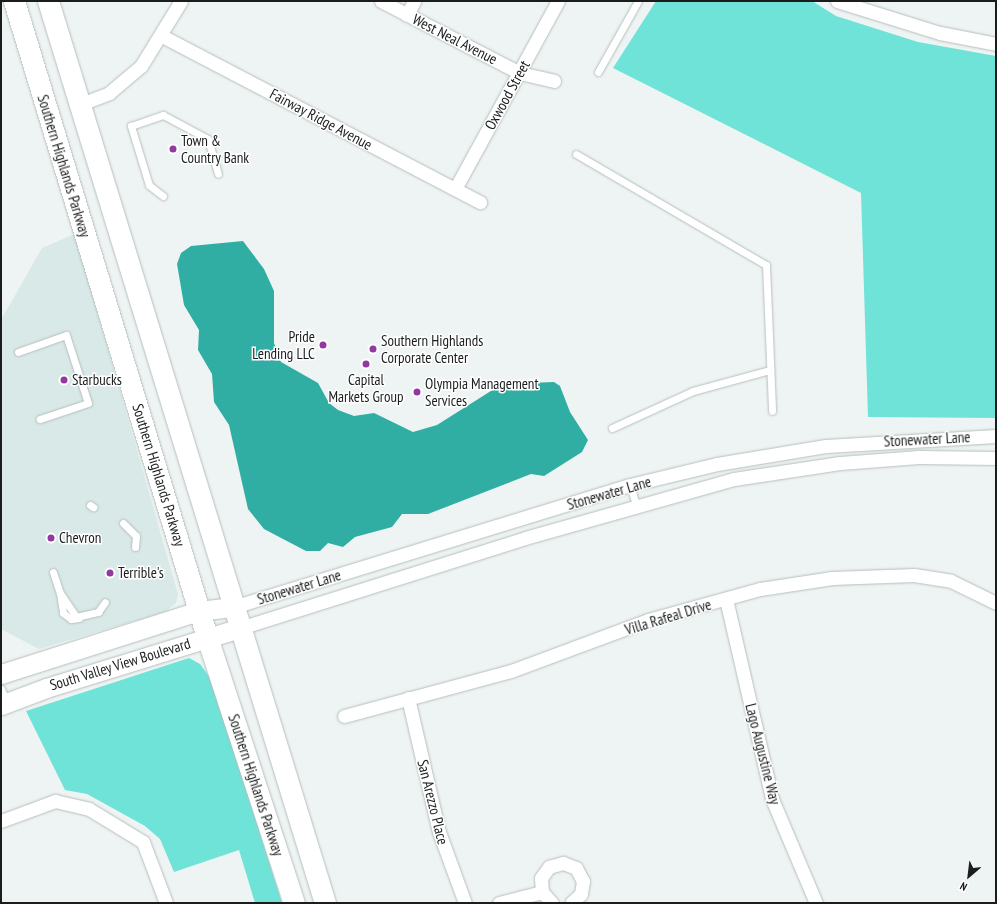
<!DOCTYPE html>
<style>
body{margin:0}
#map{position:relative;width:997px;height:904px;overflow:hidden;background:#edf4f3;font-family:"PT Sans Narrow",sans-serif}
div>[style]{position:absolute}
.built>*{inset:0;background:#d8e9e7}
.green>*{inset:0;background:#6fe3d7}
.water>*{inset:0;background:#31aea3}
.roads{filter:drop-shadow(0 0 1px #b7bebd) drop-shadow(0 0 1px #b7bebd)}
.lane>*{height:7px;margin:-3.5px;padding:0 3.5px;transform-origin:3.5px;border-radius:3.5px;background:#fff}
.street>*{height:13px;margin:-6.5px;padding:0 6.5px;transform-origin:6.5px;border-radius:6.5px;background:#fff}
.secondary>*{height:19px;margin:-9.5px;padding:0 9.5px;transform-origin:9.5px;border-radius:9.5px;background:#fff}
.primary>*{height:21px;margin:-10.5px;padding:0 10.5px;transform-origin:10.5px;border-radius:10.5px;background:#fff}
.dots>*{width:11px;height:11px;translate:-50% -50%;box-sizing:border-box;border:2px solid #fff;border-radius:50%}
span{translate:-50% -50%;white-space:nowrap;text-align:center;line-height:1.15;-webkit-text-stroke:3px #fff;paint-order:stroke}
.street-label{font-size:15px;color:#1a1d1c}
.poi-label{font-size:15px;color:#1a1d1c}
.left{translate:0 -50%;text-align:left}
.right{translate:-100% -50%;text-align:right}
.frame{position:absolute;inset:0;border:2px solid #1a1d1c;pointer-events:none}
.north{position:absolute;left:949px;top:856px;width:40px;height:40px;-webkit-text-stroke:3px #fff;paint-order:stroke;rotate:208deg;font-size:11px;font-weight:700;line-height:16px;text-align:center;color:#1a1d1c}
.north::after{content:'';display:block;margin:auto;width:14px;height:18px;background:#1a1d1c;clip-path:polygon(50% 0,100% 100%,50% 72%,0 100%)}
</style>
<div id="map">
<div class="built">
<i style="clip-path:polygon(75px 234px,178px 594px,176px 603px,165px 612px,39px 649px,1px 629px,1px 320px,42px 248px)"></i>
</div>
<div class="green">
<i style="clip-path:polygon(656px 1px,812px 1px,836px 16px,918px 42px,996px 56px,996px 418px,868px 417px,861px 193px,613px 68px)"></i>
<i style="clip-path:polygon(189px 658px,200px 664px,211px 679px,282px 903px,255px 903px,239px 850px,174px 872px,160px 839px,145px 826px,87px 794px,65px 790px,26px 711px)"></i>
</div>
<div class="water">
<i style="clip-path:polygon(243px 241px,264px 269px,274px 291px,274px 343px,281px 362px,318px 383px,329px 403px,338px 410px,354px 416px,374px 413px,413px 432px,437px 425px,502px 384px,554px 382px,560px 386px,570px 412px,588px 440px,582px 452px,544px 476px,531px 474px,428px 514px,402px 514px,392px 527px,355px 537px,343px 547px,328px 543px,320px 551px,306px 551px,264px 529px,248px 509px,229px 425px,214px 402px,212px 374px,198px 350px,199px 330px,184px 305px,177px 264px,181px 253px,191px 246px)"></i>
</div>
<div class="roads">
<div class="lane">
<i style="left:598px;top:72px;width:81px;rotate:-60.6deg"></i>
<i style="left:576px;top:154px;width:220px;rotate:30.3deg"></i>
<i style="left:766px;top:265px;width:146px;rotate:87.6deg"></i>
<i style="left:163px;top:196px;width:18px;rotate:-142deg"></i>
<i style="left:149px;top:185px;width:62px;rotate:-107deg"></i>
<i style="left:131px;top:126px;width:34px;rotate:-19deg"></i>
<i style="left:163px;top:115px;width:51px;rotate:28.1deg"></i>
<i style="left:208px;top:139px;width:36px;rotate:74deg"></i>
<i style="left:18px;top:352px;width:51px;rotate:-19.5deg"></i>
<i style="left:66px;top:335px;width:71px;rotate:72.1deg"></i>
<i style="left:88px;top:403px;width:51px;rotate:161.6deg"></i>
<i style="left:612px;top:428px;width:89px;rotate:-24.6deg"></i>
<i style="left:693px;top:391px;width:80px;rotate:-15.3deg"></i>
<i style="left:630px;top:485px;width:21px;rotate:73deg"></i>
<i style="left:90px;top:505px;width:4px;rotate:34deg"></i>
<i style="left:123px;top:523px;width:18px;rotate:45deg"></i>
<i style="left:136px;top:536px;width:11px;rotate:95deg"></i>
<i style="left:53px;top:572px;width:22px;rotate:72deg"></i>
<i style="left:60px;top:593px;width:29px;rotate:56deg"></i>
<i style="left:76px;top:617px;width:23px;rotate:-13deg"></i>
<i style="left:98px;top:612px;width:12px;rotate:-55deg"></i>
<i style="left:60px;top:593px;width:20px;rotate:81deg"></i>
<i style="left:63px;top:613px;width:10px;rotate:37deg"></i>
<i style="left:71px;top:619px;width:8px;rotate:-7deg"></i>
<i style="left:1px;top:689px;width:14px;rotate:65deg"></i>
</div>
<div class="street">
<i style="left:381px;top:1px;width:157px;rotate:27.4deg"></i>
<i style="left:520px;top:73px;width:35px;rotate:13deg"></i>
<i style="left:837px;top:1px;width:108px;rotate:17.3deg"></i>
<i style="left:940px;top:33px;width:57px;rotate:11.1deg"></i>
<i style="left:407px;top:15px;width:16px;rotate:-63deg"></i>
<i style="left:162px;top:36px;width:359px;rotate:27.6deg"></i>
<i style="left:81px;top:104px;width:30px;rotate:-21deg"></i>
<i style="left:109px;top:93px;width:42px;rotate:-40.2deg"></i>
<i style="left:141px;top:66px;width:76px;rotate:-58.4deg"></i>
<i style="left:455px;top:189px;width:214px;rotate:-61.3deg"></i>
<i style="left:726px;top:599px;width:205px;rotate:77deg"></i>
<i style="left:772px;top:799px;width:113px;rotate:67.1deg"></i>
<i style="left:233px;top:607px;width:415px;rotate:-17.1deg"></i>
<i style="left:630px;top:485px;width:89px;rotate:-13.6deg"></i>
<i style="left:717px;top:464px;width:110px;rotate:-9.4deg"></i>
<i style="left:826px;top:446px;width:170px;rotate:-3.4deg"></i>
<i style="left:240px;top:628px;width:299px;rotate:-17.5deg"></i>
<i style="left:525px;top:538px;width:217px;rotate:-15.8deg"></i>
<i style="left:734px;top:479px;width:107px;rotate:-8.6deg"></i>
<i style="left:840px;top:463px;width:79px;rotate:-4.3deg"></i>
<i style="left:919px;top:457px;width:77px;rotate:0.7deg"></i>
<i style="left:408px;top:698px;width:138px;rotate:77deg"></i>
<i style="left:439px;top:832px;width:76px;rotate:69.9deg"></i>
<i style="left:344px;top:716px;width:173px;rotate:-15.1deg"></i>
<i style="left:511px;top:671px;width:146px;rotate:-20.4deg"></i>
<i style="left:648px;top:620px;width:116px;rotate:-15.5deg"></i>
<i style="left:760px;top:589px;width:73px;rotate:-8.7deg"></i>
<i style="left:832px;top:578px;width:82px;rotate:-2.1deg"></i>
<i style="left:914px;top:575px;width:37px;rotate:9deg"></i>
<i style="left:951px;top:581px;width:50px;rotate:26.1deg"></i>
<i style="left:1px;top:821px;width:58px;rotate:-20.3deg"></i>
<i style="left:55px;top:801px;width:35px;rotate:13deg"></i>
<i style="left:89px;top:809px;width:63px;rotate:31.4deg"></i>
<i style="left:143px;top:842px;width:65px;rotate:69.3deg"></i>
<i style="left:499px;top:903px;width:44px;rotate:-14.3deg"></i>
<i style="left:552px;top:903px;width:15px;rotate:-132deg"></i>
<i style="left:542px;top:892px;width:14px;rotate:-94deg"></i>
<i style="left:541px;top:878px;width:14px;rotate:-54deg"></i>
<i style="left:549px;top:867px;width:15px;rotate:-16deg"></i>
<i style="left:563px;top:863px;width:14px;rotate:21deg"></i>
<i style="left:576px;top:868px;width:15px;rotate:62deg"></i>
<i style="left:583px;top:881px;width:13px;rotate:99deg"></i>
<i style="left:581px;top:894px;width:13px;rotate:138deg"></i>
</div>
<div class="secondary">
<i style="left:1px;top:674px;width:208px;rotate:-17.7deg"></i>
<i style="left:199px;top:611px;width:34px;rotate:-7deg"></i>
<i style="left:1px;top:705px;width:48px;rotate:-20.7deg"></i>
<i style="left:46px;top:688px;width:203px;rotate:-17.2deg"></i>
</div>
<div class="primary">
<i style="left:14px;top:1px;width:665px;rotate:73.12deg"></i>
<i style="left:207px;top:637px;width:280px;rotate:71.9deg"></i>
<i style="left:48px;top:1px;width:944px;rotate:72.93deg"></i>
</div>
</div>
<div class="dots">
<i style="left:173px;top:149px;background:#9337a1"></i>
<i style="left:323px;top:345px;background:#9337a1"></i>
<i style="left:373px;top:349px;background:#9337a1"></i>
<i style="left:366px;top:364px;background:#9337a1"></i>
<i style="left:64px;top:380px;background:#9337a1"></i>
<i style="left:417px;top:392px;background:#9337a1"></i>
<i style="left:51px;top:538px;background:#9337a1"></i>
<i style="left:110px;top:573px;background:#9337a1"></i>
</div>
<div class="street-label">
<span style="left:455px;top:39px;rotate:27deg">West Neal Avenue</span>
<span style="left:507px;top:95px;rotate:-61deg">Oxwood Street</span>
<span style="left:321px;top:119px;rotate:28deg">Fairway Ridge Avenue</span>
<span style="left:64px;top:166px;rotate:73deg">Southern Highlands Parkway</span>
<span style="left:927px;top:439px;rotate:-3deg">Stonewater Lane</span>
<span style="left:159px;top:475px;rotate:73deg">Southern Highlands Parkway</span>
<span style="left:609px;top:493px;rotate:-16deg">Stonewater Lane</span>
<span style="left:299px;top:587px;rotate:-17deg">Stonewater Lane</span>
<span style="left:668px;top:617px;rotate:-17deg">Villa Rafeal Drive</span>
<span style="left:120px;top:664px;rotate:-17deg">South Valley View Boulevard</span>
<span style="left:763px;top:754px;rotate:76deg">Lago Augustine Way</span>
<span style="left:256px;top:785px;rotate:72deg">Southern Highlands Parkway</span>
<span style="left:433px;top:802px;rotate:76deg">San Arezzo Place</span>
</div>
<div class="poi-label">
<span class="left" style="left:181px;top:149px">Town &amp;<br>Country Bank</span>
<span class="right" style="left:315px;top:345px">Pride<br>Lending LLC</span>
<span class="left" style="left:381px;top:349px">Southern Highlands<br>Corporate Center</span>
<span style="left:366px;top:388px">Capital<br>Markets Group</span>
<span class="left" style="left:72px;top:380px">Starbucks</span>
<span class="left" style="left:425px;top:392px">Olympia Management<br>Services</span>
<span class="left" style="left:59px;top:538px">Chevron</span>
<span class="left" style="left:118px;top:573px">Terrible's</span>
</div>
<div class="frame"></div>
<div class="north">N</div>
</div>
